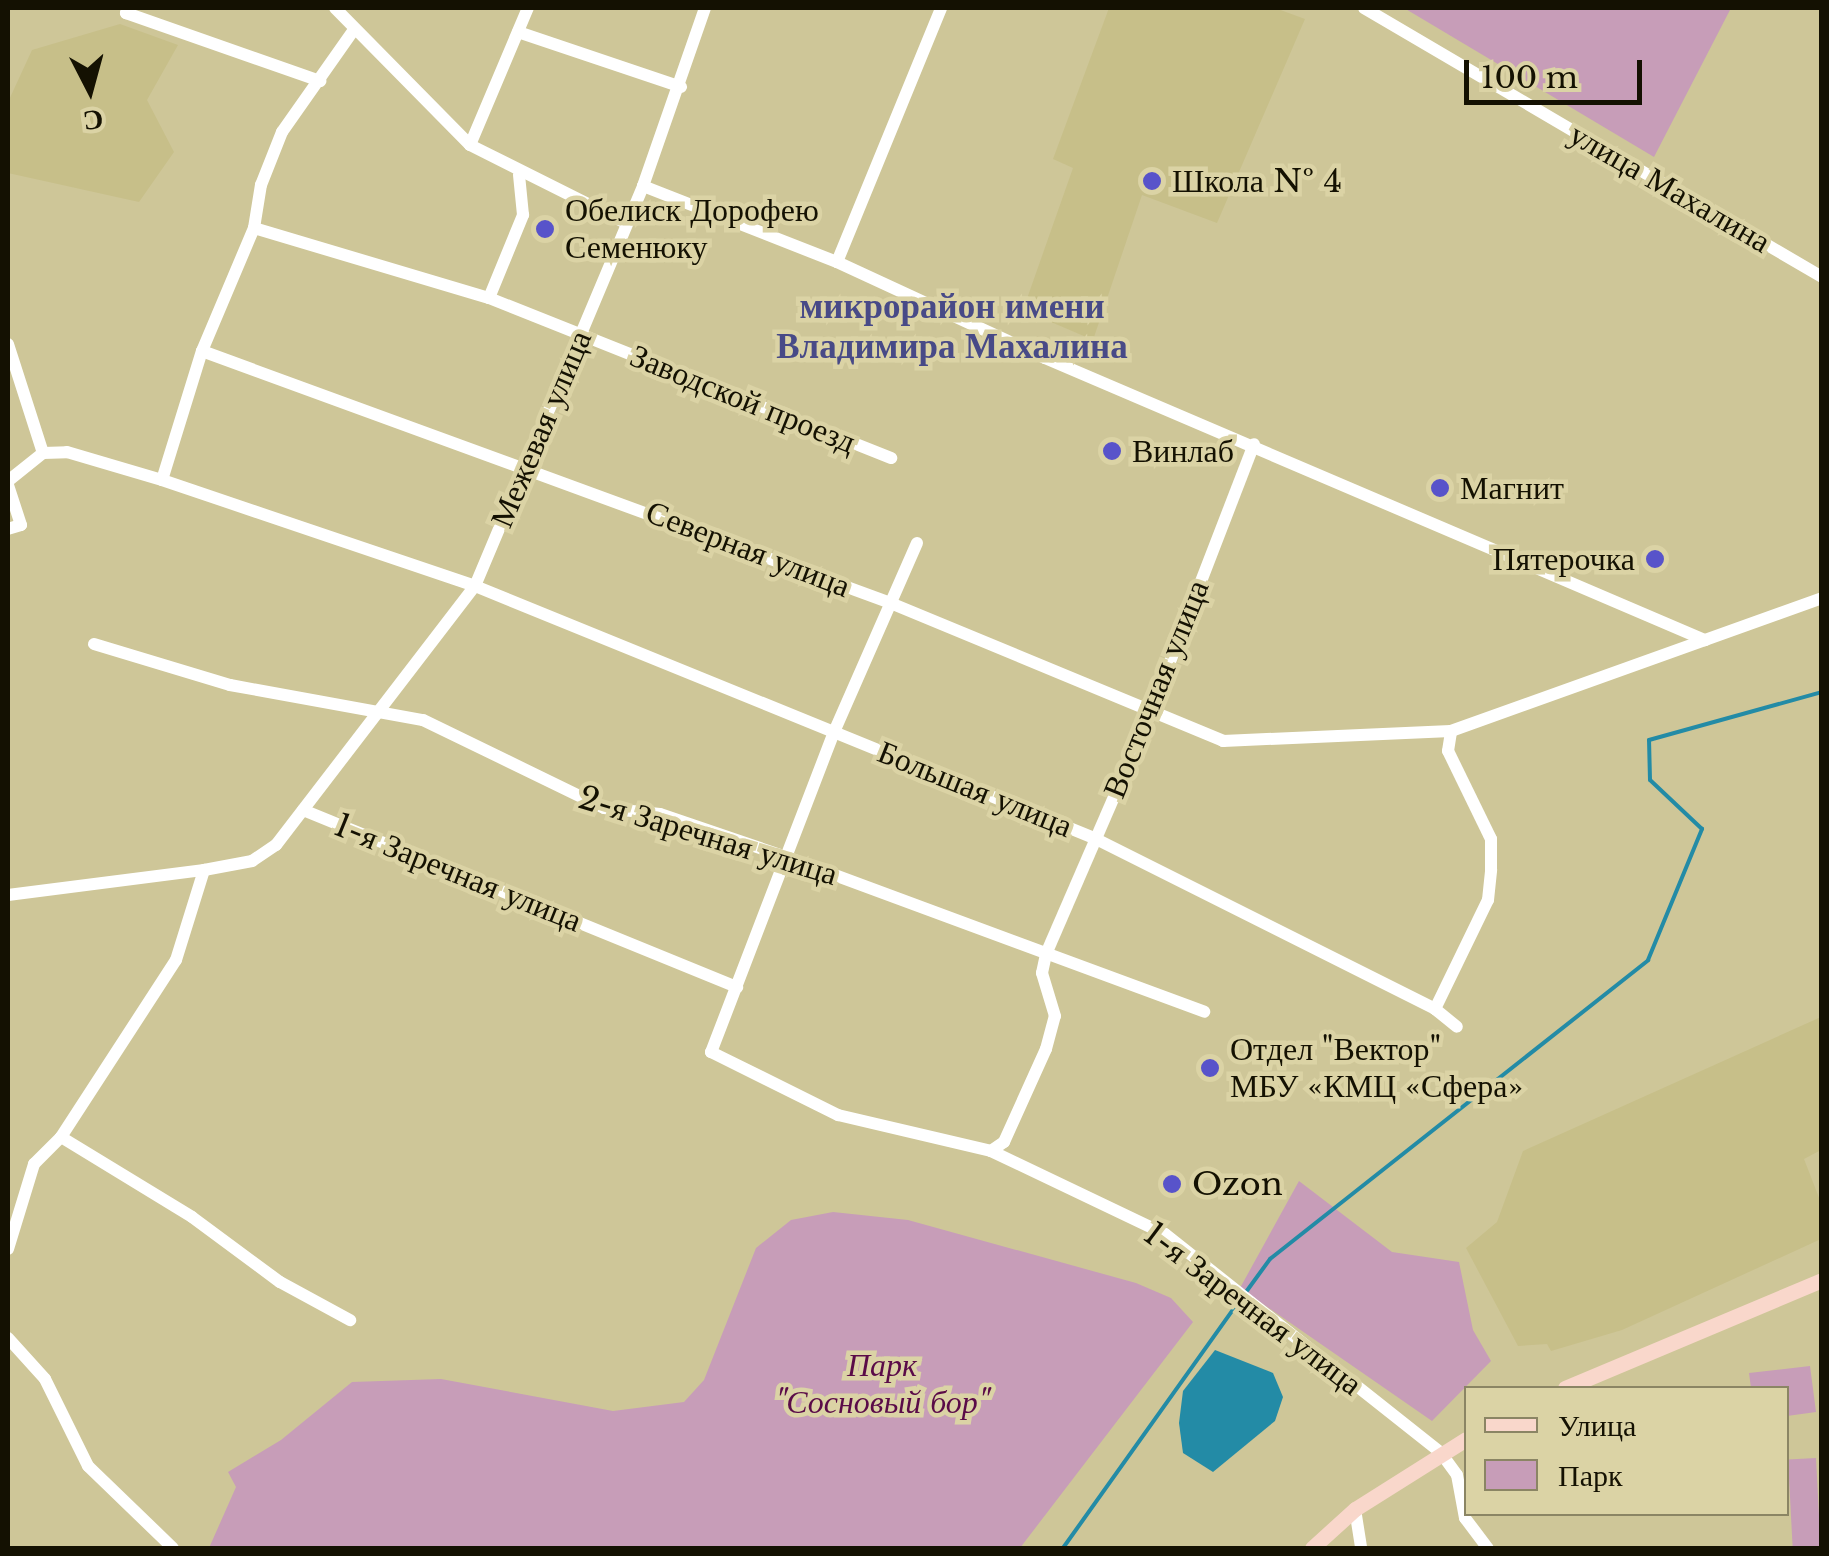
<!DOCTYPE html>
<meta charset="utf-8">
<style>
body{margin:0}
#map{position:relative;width:1829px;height:1556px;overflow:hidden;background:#cec698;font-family:"Libre Baskerville",serif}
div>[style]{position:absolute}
.built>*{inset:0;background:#c7bf89}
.green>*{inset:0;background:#c79db8;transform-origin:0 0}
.water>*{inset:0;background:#238ba6}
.stream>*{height:4px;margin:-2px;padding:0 2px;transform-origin:2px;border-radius:2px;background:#238ba6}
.minor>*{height:12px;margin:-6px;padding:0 6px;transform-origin:6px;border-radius:6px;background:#fff}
.major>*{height:15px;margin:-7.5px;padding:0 7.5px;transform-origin:7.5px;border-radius:7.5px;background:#f9d7cb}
.dots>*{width:28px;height:28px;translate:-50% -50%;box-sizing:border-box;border:5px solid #dbd3a5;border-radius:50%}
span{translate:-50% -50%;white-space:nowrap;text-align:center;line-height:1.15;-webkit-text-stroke:9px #dbd3a5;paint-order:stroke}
.poi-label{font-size:32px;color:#141102}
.left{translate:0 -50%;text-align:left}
.right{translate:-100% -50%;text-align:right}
.street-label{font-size:32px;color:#141102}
.park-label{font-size:32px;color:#5a0b48;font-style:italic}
.neighbourhood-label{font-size:35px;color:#484a87;font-weight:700}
.frame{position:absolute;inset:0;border:10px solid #141102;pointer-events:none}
.legend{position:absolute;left:1464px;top:1386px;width:325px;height:130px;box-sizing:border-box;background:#dbd3a5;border:2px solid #8b8564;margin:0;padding:12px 18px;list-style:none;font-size:30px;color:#141102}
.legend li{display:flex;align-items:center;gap:20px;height:50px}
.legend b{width:50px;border:2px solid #8b8564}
.north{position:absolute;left:40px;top:40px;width:100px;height:100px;-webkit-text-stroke:8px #dbd3a5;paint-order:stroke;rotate:174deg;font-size:28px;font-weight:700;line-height:40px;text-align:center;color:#141102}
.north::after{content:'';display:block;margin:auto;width:35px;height:45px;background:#141102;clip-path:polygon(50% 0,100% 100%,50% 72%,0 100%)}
.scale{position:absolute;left:1464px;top:60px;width:178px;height:45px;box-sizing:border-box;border:5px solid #141102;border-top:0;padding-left:12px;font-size:30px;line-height:35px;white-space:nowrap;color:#141102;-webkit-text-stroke:8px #dbd3a5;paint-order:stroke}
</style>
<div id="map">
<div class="built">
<i style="clip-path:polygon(1109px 8px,1275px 8px,1305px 19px,1217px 223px,1142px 195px,1093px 340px,1023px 310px,1073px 168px,1053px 159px)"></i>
<i style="clip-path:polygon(120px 24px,178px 45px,147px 100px,174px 152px,139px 202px,8px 173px,8px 102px,32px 50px)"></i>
<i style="clip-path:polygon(1821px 1017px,1821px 1150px,1804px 1159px,1821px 1203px,1821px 1239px,1622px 1330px,1551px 1351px,1547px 1344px,1518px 1346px,1466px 1248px,1497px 1222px,1523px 1151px)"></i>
</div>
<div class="green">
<i style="clip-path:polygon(1404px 8px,1731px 8px,1654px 157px)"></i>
<i style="clip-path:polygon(1299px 1181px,1392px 1252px,1459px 1262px,1473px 1330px,1491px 1361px,1432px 1421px,1240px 1288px)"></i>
<i style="clip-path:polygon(833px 1212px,908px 1220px,1136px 1283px,1171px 1298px,1193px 1322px,1020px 1548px,209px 1548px,236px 1487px,228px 1472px,281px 1440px,352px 1382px,441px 1379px,613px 1411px,684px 1402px,704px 1380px,756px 1248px,791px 1220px)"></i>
<i style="clip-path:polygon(1810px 1366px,1816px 1412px,1787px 1416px,1786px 1388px,1751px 1388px,1749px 1373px)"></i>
<i style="left:1816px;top:1458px;width:90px;height:28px;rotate:87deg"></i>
</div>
<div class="water">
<i style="clip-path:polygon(1215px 1350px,1273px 1373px,1283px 1397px,1275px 1421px,1213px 1472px,1183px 1453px,1179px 1423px,1183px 1391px)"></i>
</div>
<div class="stream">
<i style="left:1246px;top:1292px;width:41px;rotate:-54deg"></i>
<i style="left:1270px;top:1259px;width:482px;rotate:-38.3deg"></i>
<i style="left:1648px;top:960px;width:142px;rotate:-67.6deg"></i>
<i style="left:1702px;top:829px;width:71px;rotate:-136.7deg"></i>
<i style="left:1650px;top:780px;width:40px;rotate:-91.4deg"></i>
<i style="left:1649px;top:740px;width:180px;rotate:-15.5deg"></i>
<i style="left:1063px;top:1548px;width:305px;rotate:-54.5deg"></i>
</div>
<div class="minor">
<i style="left:129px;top:8px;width:6px;rotate:121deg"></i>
<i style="left:126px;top:13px;width:206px;rotate:19.3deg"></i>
<i style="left:335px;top:8px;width:192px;rotate:45.4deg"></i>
<i style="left:470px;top:145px;width:174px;rotate:26.6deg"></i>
<i style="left:1364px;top:8px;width:531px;rotate:30.43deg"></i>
<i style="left:518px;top:32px;width:172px;rotate:18.6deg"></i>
<i style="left:470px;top:145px;width:149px;rotate:-67.1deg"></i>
<i style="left:643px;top:186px;width:208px;rotate:21.4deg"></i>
<i style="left:837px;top:262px;width:229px;rotate:24.8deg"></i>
<i style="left:1045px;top:358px;width:718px;rotate:23.14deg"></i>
<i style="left:254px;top:228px;width:245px;rotate:16.6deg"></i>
<i style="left:489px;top:298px;width:433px;rotate:21.7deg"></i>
<i style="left:837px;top:262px;width:274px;rotate:-67.7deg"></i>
<i style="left:489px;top:298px;width:90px;rotate:-67.7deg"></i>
<i style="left:523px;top:215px;width:40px;rotate:-95.7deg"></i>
<i style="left:8px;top:344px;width:114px;rotate:72.2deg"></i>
<i style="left:43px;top:453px;width:24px;rotate:-2deg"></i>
<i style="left:67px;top:452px;width:99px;rotate:16.4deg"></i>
<i style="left:162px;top:480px;width:330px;rotate:18.7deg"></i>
<i style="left:475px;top:586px;width:668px;rotate:22.15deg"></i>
<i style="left:1094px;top:838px;width:381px;rotate:26.6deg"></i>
<i style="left:1435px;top:1009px;width:28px;rotate:39deg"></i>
<i style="left:202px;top:351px;width:730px;rotate:20.1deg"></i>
<i style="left:888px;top:602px;width:363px;rotate:22.5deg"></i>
<i style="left:1223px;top:741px;width:228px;rotate:-2.5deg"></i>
<i style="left:1451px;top:731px;width:394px;rotate:-19.7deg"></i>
<i style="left:162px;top:480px;width:135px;rotate:-72.8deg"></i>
<i style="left:202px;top:351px;width:134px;rotate:-67.1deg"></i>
<i style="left:254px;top:228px;width:44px;rotate:-80.8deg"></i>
<i style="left:261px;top:185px;width:57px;rotate:-68.4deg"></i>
<i style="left:282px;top:132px;width:123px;rotate:-54.9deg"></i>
<i style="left:8px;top:481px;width:45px;rotate:-38.7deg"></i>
<i style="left:8px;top:485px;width:42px;rotate:72deg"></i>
<i style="left:21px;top:525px;width:14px;rotate:163deg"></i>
<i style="left:917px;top:543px;width:206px;rotate:113.7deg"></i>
<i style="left:834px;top:732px;width:343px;rotate:111deg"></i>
<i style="left:711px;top:1052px;width:142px;rotate:26.4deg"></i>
<i style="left:838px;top:1115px;width:157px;rotate:13.2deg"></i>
<i style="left:991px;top:1151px;width:193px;rotate:25.5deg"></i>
<i style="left:1165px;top:1234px;width:352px;rotate:38.4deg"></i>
<i style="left:1441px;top:1453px;width:27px;rotate:54deg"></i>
<i style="left:1457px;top:1475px;width:44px;rotate:79.5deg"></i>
<i style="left:1465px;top:1518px;width:38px;rotate:53deg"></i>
<i style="left:94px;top:644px;width:142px;rotate:16.8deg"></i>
<i style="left:230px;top:685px;width:196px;rotate:10.3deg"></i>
<i style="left:423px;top:720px;width:201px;rotate:25.9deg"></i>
<i style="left:604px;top:808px;width:56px;rotate:6.1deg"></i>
<i style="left:660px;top:814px;width:133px;rotate:18.8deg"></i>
<i style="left:786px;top:857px;width:446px;rotate:20.3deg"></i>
<i style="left:303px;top:810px;width:469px;rotate:22.2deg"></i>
<i style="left:8px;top:895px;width:198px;rotate:-7.3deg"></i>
<i style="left:204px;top:870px;width:49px;rotate:-10.6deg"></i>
<i style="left:252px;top:861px;width:29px;rotate:-34deg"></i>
<i style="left:276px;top:845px;width:327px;rotate:-52.5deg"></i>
<i style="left:475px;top:586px;width:434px;rotate:-67.2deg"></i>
<i style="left:643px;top:186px;width:188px;rotate:-70.8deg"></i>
<i style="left:1435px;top:1009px;width:121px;rotate:-64.1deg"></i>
<i style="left:1488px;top:900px;width:30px;rotate:-84deg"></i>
<i style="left:1491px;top:870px;width:31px;rotate:-90deg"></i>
<i style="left:1491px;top:839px;width:98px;rotate:-116deg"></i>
<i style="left:1448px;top:751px;width:20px;rotate:-81deg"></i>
<i style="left:61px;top:1137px;width:153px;rotate:31.4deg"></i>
<i style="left:192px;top:1217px;width:109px;rotate:36.5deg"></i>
<i style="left:280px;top:1282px;width:80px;rotate:28.5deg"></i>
<i style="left:991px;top:1151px;width:16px;rotate:-35deg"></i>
<i style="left:1004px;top:1142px;width:102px;rotate:-65.7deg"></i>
<i style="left:1046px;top:1049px;width:34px;rotate:-75deg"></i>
<i style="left:1055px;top:1016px;width:45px;rotate:-106.8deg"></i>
<i style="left:1042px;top:973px;width:19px;rotate:-78deg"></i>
<i style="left:1046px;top:954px;width:265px;rotate:-66.6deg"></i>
<i style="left:1151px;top:711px;width:286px;rotate:-68.9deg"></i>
<i style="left:8px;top:1249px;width:89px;rotate:-73deg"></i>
<i style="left:34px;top:1164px;width:38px;rotate:-45deg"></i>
<i style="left:61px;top:1137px;width:211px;rotate:-57deg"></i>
<i style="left:176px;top:960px;width:94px;rotate:-72.7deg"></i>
<i style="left:8px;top:1338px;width:55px;rotate:47.9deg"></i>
<i style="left:45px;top:1379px;width:97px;rotate:63.7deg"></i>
<i style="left:88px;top:1466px;width:118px;rotate:44deg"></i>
<i style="left:1355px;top:1509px;width:39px;rotate:81deg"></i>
</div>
<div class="major">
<i style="left:1565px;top:1388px;width:279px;rotate:-22.8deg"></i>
<i style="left:1312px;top:1548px;width:58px;rotate:-42.2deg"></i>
<i style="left:1355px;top:1509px;width:131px;rotate:-32.2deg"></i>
</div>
<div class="dots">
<i style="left:1152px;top:181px;background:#5853ca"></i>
<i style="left:545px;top:229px;background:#5853ca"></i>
<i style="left:1112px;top:451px;background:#5853ca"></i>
<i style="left:1440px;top:488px;background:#5853ca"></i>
<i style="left:1655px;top:559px;background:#5853ca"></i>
<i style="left:1210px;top:1068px;background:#5853ca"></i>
<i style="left:1172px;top:1184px;background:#5853ca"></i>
</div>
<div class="poi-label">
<span class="left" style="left:1172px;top:181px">Школа № 4</span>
<span class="left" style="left:565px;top:229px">Обелиск Дорофею<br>Семенюку</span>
<span class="left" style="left:1132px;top:451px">Винлаб</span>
<span class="left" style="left:1460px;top:488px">Магнит</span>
<span class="right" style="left:1635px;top:559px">Пятерочка</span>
<span class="left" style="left:1230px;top:1068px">Отдел "Вектор"<br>МБУ «КМЦ «Сфера»</span>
<span class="left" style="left:1192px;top:1184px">Ozon</span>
</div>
<div class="street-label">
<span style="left:1670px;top:188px;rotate:30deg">улица Махалина</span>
<span style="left:743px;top:399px;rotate:22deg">Заводской проезд</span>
<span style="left:541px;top:429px;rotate:-67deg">Межевая улица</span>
<span style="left:748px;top:549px;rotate:21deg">Северная улица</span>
<span style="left:1156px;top:689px;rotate:-68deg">Восточная улица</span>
<span style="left:975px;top:789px;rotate:22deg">Большая улица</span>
<span style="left:708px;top:836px;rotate:17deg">2-я Заречная улица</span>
<span style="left:458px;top:873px;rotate:22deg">1-я Заречная улица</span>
<span style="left:1253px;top:1309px;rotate:37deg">1-я Заречная улица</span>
</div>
<div class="park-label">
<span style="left:882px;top:1384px">Парк<br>"Сосновый бор"</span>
</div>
<div class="neighbourhood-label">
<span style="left:952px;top:326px">микрорайон имени<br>Владимира Махалина</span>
</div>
<div class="frame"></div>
<ul class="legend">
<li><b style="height:12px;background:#f9d7cb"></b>Улица</li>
<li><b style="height:28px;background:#c79db8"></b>Парк</li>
</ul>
<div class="north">С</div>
<div class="scale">100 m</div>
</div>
